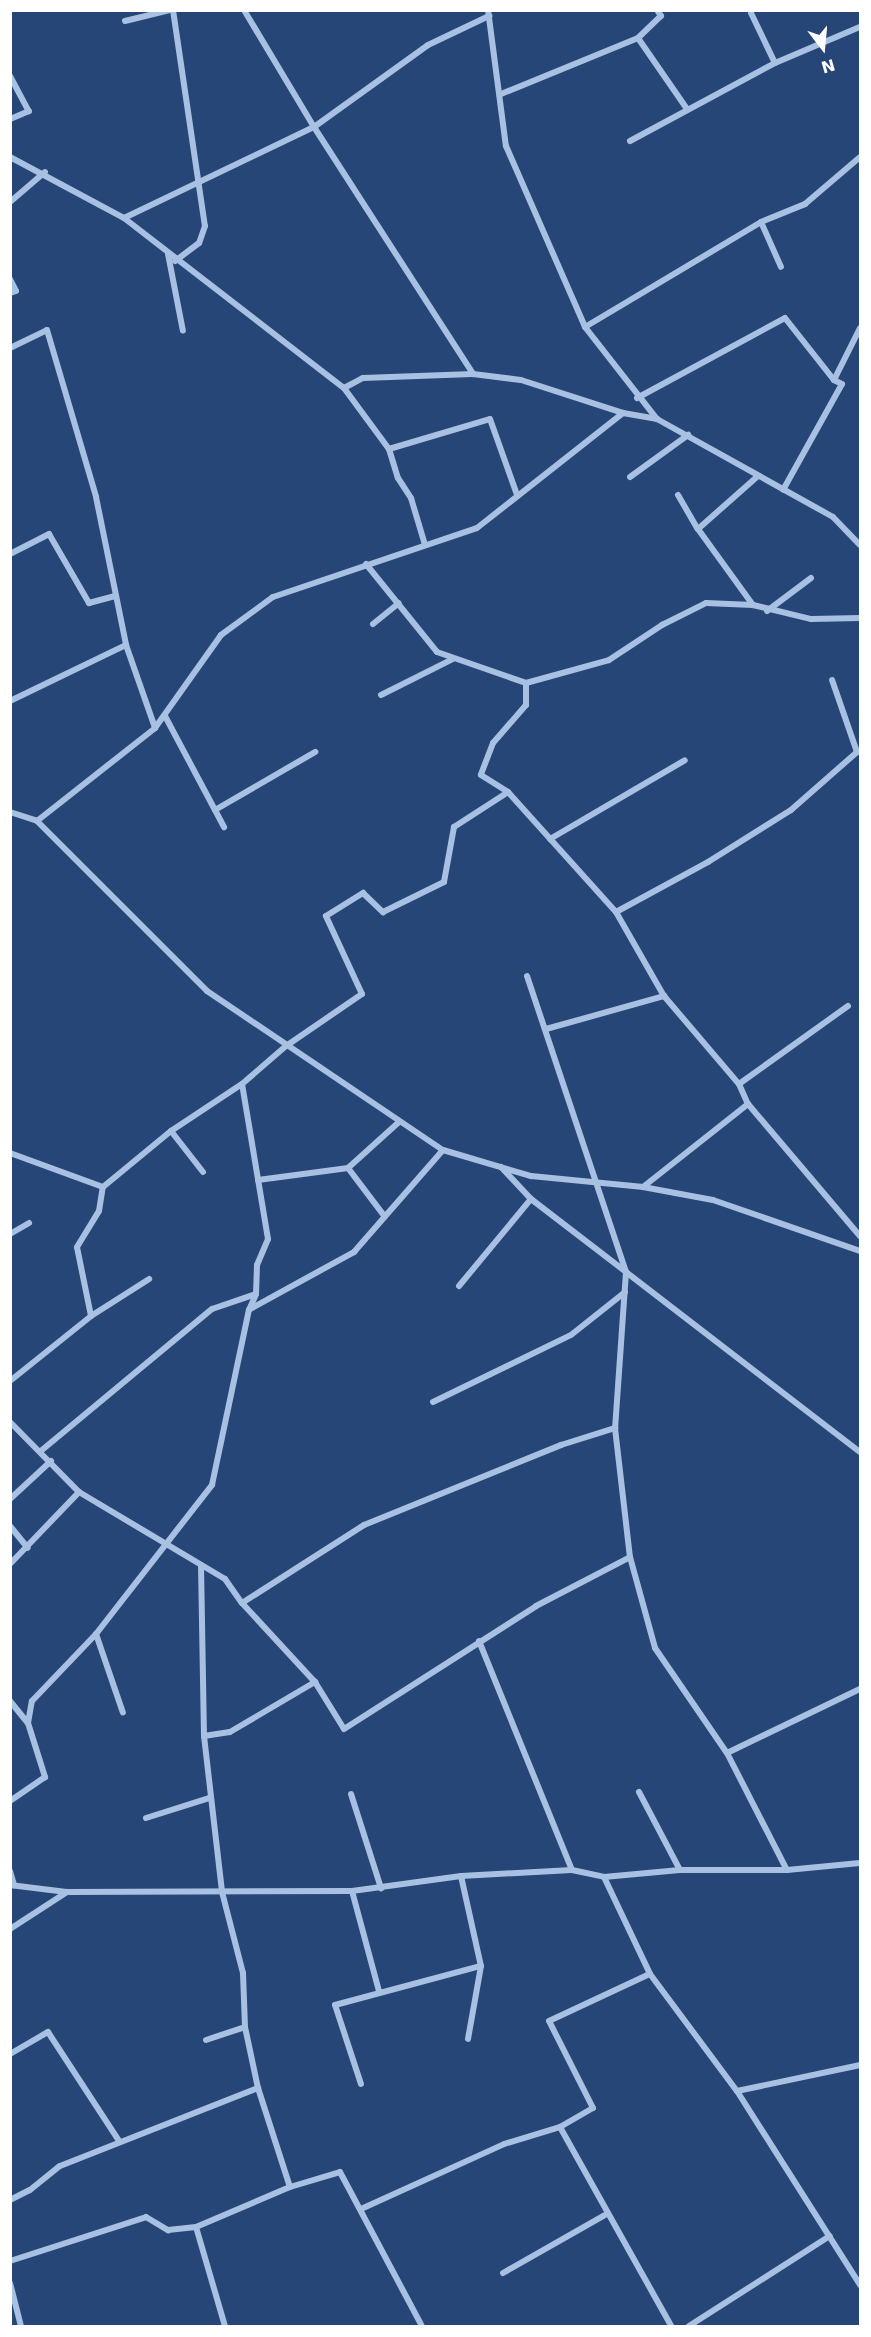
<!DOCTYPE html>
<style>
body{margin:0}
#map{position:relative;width:871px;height:2337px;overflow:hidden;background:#264677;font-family:"DejaVu Sans",sans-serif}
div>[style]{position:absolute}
.minor>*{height:6px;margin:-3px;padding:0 3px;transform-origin:3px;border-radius:3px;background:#a8c0e2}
span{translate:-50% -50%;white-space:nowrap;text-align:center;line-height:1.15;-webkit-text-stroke:6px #264677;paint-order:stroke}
.frame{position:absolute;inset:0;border:12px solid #fff;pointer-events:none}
.north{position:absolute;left:793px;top:18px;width:60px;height:60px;-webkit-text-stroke:4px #264677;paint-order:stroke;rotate:164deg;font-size:16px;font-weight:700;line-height:24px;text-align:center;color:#fff}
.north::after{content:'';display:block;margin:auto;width:21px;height:27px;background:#fff;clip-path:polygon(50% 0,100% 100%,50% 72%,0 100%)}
</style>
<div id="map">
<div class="minor">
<i style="left:173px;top:10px;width:218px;rotate:81.6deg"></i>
<i style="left:205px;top:226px;width:18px;rotate:109deg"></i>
<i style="left:199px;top:243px;width:30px;rotate:143deg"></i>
<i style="left:244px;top:10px;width:136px;rotate:59.1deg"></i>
<i style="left:314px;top:127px;width:294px;rotate:57.2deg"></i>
<i style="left:488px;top:10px;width:137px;rotate:82.5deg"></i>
<i style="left:506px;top:146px;width:197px;rotate:66.4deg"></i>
<i style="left:585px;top:327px;width:117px;rotate:52deg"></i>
<i style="left:751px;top:13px;width:55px;rotate:64.4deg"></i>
<i style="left:125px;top:21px;width:46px;rotate:-13.7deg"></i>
<i style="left:638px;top:38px;width:86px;rotate:55.4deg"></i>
<i style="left:10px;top:76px;width:40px;rotate:62deg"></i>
<i style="left:29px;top:111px;width:21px;rotate:157deg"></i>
<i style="left:501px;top:94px;width:148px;rotate:-22.2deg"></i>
<i style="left:638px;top:38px;width:32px;rotate:-44deg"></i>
<i style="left:661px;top:16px;width:7px;rotate:-124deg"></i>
<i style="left:630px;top:141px;width:165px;rotate:-28.3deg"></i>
<i style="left:775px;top:63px;width:92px;rotate:-23deg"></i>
<i style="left:10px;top:157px;width:129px;rotate:28.2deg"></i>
<i style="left:124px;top:218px;width:278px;rotate:37.7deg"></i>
<i style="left:344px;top:388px;width:21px;rotate:-28deg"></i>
<i style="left:363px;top:378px;width:110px;rotate:-2.1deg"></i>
<i style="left:473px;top:374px;width:48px;rotate:7.1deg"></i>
<i style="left:521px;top:380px;width:107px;rotate:17.9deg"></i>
<i style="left:623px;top:413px;width:35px;rotate:10deg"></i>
<i style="left:657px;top:419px;width:201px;rotate:29.1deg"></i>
<i style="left:833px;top:517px;width:39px;rotate:46deg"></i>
<i style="left:10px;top:202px;width:46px;rotate:-40.6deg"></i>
<i style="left:124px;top:218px;width:211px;rotate:-25.6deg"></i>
<i style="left:314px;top:127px;width:140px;rotate:-35.7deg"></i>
<i style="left:428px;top:45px;width:68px;rotate:-25.4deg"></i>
<i style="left:761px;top:222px;width:49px;rotate:66deg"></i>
<i style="left:168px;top:254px;width:78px;rotate:79deg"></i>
<i style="left:10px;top:279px;width:13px;rotate:63deg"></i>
<i style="left:16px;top:291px;width:6px;rotate:162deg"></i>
<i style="left:585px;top:327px;width:205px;rotate:-30.8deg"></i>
<i style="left:761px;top:222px;width:48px;rotate:-22.2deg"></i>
<i style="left:805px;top:204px;width:72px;rotate:-40.5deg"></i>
<i style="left:10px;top:348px;width:41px;rotate:-25.9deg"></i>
<i style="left:47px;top:330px;width:174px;rotate:73.6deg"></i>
<i style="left:96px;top:497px;width:151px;rotate:78.5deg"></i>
<i style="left:126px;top:645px;width:88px;rotate:70.7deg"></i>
<i style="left:834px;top:380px;width:58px;rotate:-63.4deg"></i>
<i style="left:344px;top:388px;width:76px;rotate:53.6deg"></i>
<i style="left:389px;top:449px;width:30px;rotate:73deg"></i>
<i style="left:398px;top:478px;width:24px;rotate:57deg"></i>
<i style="left:411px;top:498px;width:49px;rotate:73.4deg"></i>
<i style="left:637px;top:398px;width:168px;rotate:-28.4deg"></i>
<i style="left:785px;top:318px;width:79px;rotate:51.7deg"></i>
<i style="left:834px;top:380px;width:9px;rotate:27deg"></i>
<i style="left:842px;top:384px;width:121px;rotate:119.1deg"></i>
<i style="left:389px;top:449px;width:105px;rotate:-16.5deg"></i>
<i style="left:490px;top:419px;width:81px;rotate:70.4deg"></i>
<i style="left:630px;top:477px;width:72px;rotate:-35.9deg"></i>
<i style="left:678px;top:495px;width:39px;rotate:60deg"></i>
<i style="left:698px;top:529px;width:80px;rotate:-41.5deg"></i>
<i style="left:698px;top:529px;width:94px;rotate:54.1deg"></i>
<i style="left:10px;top:554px;width:44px;rotate:-27.1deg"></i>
<i style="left:49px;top:534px;width:80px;rotate:59.9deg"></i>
<i style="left:89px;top:603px;width:27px;rotate:-15deg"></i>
<i style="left:366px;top:564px;width:113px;rotate:51.1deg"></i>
<i style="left:437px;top:652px;width:94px;rotate:19.2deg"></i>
<i style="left:526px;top:683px;width:86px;rotate:-15.5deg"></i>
<i style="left:609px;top:660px;width:64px;rotate:-33.4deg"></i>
<i style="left:662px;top:625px;width:49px;rotate:-26.6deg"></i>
<i style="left:706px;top:603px;width:47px;rotate:2.4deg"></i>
<i style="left:753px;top:605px;width:60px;rotate:13.6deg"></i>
<i style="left:811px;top:619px;width:49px;rotate:-1.2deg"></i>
<i style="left:767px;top:611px;width:55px;rotate:-36.9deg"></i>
<i style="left:373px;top:624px;width:33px;rotate:-39deg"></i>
<i style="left:526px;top:683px;width:22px;rotate:90deg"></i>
<i style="left:526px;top:705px;width:50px;rotate:131deg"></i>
<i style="left:493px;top:743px;width:34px;rotate:111deg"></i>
<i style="left:481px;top:775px;width:32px;rotate:32deg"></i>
<i style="left:508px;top:792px;width:161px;rotate:48deg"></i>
<i style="left:616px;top:912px;width:97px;rotate:60.3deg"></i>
<i style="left:664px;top:996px;width:116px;rotate:49.6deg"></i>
<i style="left:739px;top:1084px;width:22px;rotate:66deg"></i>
<i style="left:748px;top:1104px;width:173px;rotate:49.7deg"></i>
<i style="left:381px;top:695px;width:80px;rotate:-26.6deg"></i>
<i style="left:10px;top:701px;width:129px;rotate:-25.8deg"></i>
<i style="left:165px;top:716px;width:126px;rotate:62deg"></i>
<i style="left:215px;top:810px;width:116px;rotate:-30.1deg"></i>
<i style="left:10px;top:812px;width:28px;rotate:18deg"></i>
<i style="left:37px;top:821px;width:240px;rotate:45deg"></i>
<i style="left:207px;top:991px;width:285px;rotate:34deg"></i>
<i style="left:443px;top:1150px;width:92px;rotate:16.5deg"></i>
<i style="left:531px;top:1176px;width:113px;rotate:5.6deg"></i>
<i style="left:643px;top:1187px;width:71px;rotate:10.5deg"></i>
<i style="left:713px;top:1200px;width:156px;rotate:19.1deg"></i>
<i style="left:37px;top:821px;width:150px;rotate:-38.2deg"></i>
<i style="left:155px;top:728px;width:114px;rotate:-54.6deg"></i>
<i style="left:221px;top:635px;width:64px;rotate:-36.2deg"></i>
<i style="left:273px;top:597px;width:215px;rotate:-18.7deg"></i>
<i style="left:477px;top:528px;width:186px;rotate:-38.2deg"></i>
<i style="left:550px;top:839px;width:156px;rotate:-30.3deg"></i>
<i style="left:616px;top:912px;width:105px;rotate:-28.5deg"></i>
<i style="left:708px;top:862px;width:98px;rotate:-32.1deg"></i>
<i style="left:791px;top:810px;width:88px;rotate:-41.3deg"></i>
<i style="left:857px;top:752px;width:76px;rotate:-109.1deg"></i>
<i style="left:527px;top:976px;width:312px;rotate:71.5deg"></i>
<i style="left:626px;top:1272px;width:295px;rotate:37.6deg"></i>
<i style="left:546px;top:1029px;width:123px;rotate:-15.6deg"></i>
<i style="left:739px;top:1084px;width:134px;rotate:-35.6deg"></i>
<i style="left:171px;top:1131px;width:52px;rotate:52deg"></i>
<i style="left:10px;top:1153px;width:99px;rotate:20.1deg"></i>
<i style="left:501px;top:1167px;width:44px;rotate:46.8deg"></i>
<i style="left:531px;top:1199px;width:120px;rotate:37.5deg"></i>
<i style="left:626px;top:1272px;width:156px;rotate:94deg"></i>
<i style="left:615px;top:1428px;width:130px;rotate:83.4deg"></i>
<i style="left:630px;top:1557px;width:94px;rotate:74.6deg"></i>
<i style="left:655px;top:1648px;width:127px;rotate:55.6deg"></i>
<i style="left:727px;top:1753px;width:131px;rotate:62.9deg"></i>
<i style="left:348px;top:1168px;width:69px;rotate:-42deg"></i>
<i style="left:258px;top:1180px;width:91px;rotate:-7.6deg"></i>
<i style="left:348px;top:1168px;width:61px;rotate:52.9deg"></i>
<i style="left:643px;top:1187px;width:134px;rotate:-38.3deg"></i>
<i style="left:10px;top:1234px;width:22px;rotate:-30deg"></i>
<i style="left:459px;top:1286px;width:113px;rotate:-50.4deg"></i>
<i style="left:250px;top:1309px;width:119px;rotate:-28.7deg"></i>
<i style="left:354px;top:1252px;width:135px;rotate:-48.9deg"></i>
<i style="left:91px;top:1316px;width:70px;rotate:-101.5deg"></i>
<i style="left:77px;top:1247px;width:42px;rotate:-58.6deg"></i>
<i style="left:99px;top:1211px;width:24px;rotate:-81deg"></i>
<i style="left:103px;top:1187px;width:88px;rotate:-39.5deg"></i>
<i style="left:171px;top:1131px;width:85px;rotate:-33.5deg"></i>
<i style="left:242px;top:1084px;width:58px;rotate:-40.8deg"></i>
<i style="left:286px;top:1046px;width:92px;rotate:-34.4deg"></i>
<i style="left:362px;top:994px;width:86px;rotate:-114.8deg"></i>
<i style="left:326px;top:916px;width:44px;rotate:-31.9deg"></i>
<i style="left:363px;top:893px;width:28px;rotate:44deg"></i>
<i style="left:383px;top:912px;width:68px;rotate:-26.2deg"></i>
<i style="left:444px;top:882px;width:56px;rotate:-79.7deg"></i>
<i style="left:454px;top:827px;width:64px;rotate:-32.9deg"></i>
<i style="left:10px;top:1381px;width:104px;rotate:-38.7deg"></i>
<i style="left:91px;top:1316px;width:69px;rotate:-32.5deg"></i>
<i style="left:433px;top:1402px;width:153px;rotate:-25.9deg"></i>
<i style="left:571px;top:1335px;width:69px;rotate:-38.5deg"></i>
<i style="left:10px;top:1422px;width:98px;rotate:45.4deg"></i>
<i style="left:79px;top:1492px;width:170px;rotate:30.8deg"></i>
<i style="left:225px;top:1579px;width:29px;rotate:55deg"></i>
<i style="left:242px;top:1603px;width:108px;rotate:47.3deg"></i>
<i style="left:315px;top:1682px;width:55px;rotate:58.3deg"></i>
<i style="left:344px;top:1729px;width:228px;rotate:-32.6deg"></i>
<i style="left:536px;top:1606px;width:106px;rotate:-27.5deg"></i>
<i style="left:42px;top:1450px;width:221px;rotate:-39.7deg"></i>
<i style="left:212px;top:1309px;width:46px;rotate:-18.8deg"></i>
<i style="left:10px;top:1499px;width:56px;rotate:-42.8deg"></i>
<i style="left:10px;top:1526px;width:28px;rotate:51deg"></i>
<i style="left:10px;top:1564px;width:100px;rotate:-46.2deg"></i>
<i style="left:201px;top:1565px;width:171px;rotate:89deg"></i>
<i style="left:204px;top:1736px;width:157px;rotate:83.4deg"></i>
<i style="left:222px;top:1892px;width:84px;rotate:75.5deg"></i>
<i style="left:243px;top:1973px;width:54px;rotate:87.9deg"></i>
<i style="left:245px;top:2027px;width:62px;rotate:78deg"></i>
<i style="left:258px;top:2088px;width:104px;rotate:72.1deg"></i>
<i style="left:242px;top:1603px;width:145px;rotate:-32.6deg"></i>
<i style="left:364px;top:1525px;width:213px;rotate:-22.1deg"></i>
<i style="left:561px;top:1445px;width:57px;rotate:-17.5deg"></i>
<i style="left:96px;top:1634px;width:83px;rotate:71.1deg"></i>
<i style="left:479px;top:1641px;width:247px;rotate:67.9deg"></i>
<i style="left:10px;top:1701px;width:28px;rotate:51deg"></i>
<i style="left:28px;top:1723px;width:57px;rotate:72.5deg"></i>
<i style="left:45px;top:1777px;width:42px;rotate:145.6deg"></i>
<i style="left:28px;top:1723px;width:22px;rotate:-80deg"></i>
<i style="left:32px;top:1701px;width:93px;rotate:-46.3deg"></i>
<i style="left:96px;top:1634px;width:189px;rotate:-52.1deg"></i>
<i style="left:212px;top:1485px;width:179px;rotate:-78.1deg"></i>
<i style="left:249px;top:1310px;width:17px;rotate:-66deg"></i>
<i style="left:256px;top:1294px;width:29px;rotate:-88deg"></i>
<i style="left:257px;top:1265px;width:28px;rotate:-67deg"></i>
<i style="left:268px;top:1239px;width:157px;rotate:-99.5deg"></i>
<i style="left:204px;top:1736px;width:26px;rotate:-9deg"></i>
<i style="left:230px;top:1732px;width:99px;rotate:-30.5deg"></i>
<i style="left:727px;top:1753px;width:148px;rotate:-25.7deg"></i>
<i style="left:639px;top:1792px;width:88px;rotate:62.3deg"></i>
<i style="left:351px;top:1794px;width:99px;rotate:72.3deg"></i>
<i style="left:146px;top:1818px;width:66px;rotate:-17.6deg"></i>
<i style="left:10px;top:1871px;width:15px;rotate:74deg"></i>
<i style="left:461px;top:1876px;width:92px;rotate:77.5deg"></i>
<i style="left:481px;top:1966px;width:74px;rotate:100.1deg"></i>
<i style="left:604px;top:1877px;width:107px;rotate:64.6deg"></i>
<i style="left:650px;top:1974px;width:146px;rotate:53.4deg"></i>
<i style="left:737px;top:2091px;width:230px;rotate:57.6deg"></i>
<i style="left:10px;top:1885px;width:57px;rotate:7deg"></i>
<i style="left:67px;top:1892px;width:285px;rotate:-0.2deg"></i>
<i style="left:352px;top:1891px;width:110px;rotate:-7.8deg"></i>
<i style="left:461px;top:1876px;width:111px;rotate:-3.1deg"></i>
<i style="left:572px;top:1870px;width:33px;rotate:12deg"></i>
<i style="left:604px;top:1877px;width:76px;rotate:-5.3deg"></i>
<i style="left:680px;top:1870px;width:107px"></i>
<i style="left:787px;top:1870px;width:73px;rotate:-5.5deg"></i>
<i style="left:352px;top:1891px;width:104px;rotate:74.9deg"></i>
<i style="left:10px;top:1929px;width:68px;rotate:-33deg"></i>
<i style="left:206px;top:2040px;width:41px;rotate:-18.4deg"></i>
<i style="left:10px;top:2054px;width:44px;rotate:-30.1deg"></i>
<i style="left:48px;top:2032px;width:130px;rotate:56.9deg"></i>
<i style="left:361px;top:2084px;width:83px;rotate:-108.2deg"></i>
<i style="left:335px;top:2005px;width:151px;rotate:-15deg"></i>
<i style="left:737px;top:2091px;width:126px;rotate:-11.9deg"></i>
<i style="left:560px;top:2127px;width:228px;rotate:60.8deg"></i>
<i style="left:10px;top:2200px;width:22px;rotate:-27deg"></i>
<i style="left:30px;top:2190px;width:38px;rotate:-39deg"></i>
<i style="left:60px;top:2166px;width:213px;rotate:-21.5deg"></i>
<i style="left:361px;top:2209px;width:157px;rotate:-24.4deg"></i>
<i style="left:504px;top:2144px;width:59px;rotate:-16.9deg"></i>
<i style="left:560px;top:2127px;width:38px;rotate:-30deg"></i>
<i style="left:593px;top:2108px;width:97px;rotate:-116.8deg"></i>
<i style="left:549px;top:2021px;width:111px;rotate:-25deg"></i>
<i style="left:196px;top:2227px;width:103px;rotate:73.7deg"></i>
<i style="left:10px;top:2261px;width:143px;rotate:-17.9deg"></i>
<i style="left:146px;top:2217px;width:26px;rotate:31deg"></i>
<i style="left:168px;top:2230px;width:28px;rotate:-6deg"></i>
<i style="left:196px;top:2227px;width:102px;rotate:-23.1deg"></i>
<i style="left:290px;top:2187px;width:52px;rotate:-16.7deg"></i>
<i style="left:340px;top:2172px;width:174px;rotate:62deg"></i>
<i style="left:503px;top:2273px;width:117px;rotate:-29.6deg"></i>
<i style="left:10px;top:2283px;width:44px;rotate:75.7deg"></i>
<i style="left:689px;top:2326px;width:167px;rotate:-32.6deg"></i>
</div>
<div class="frame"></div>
<div class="north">N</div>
</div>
